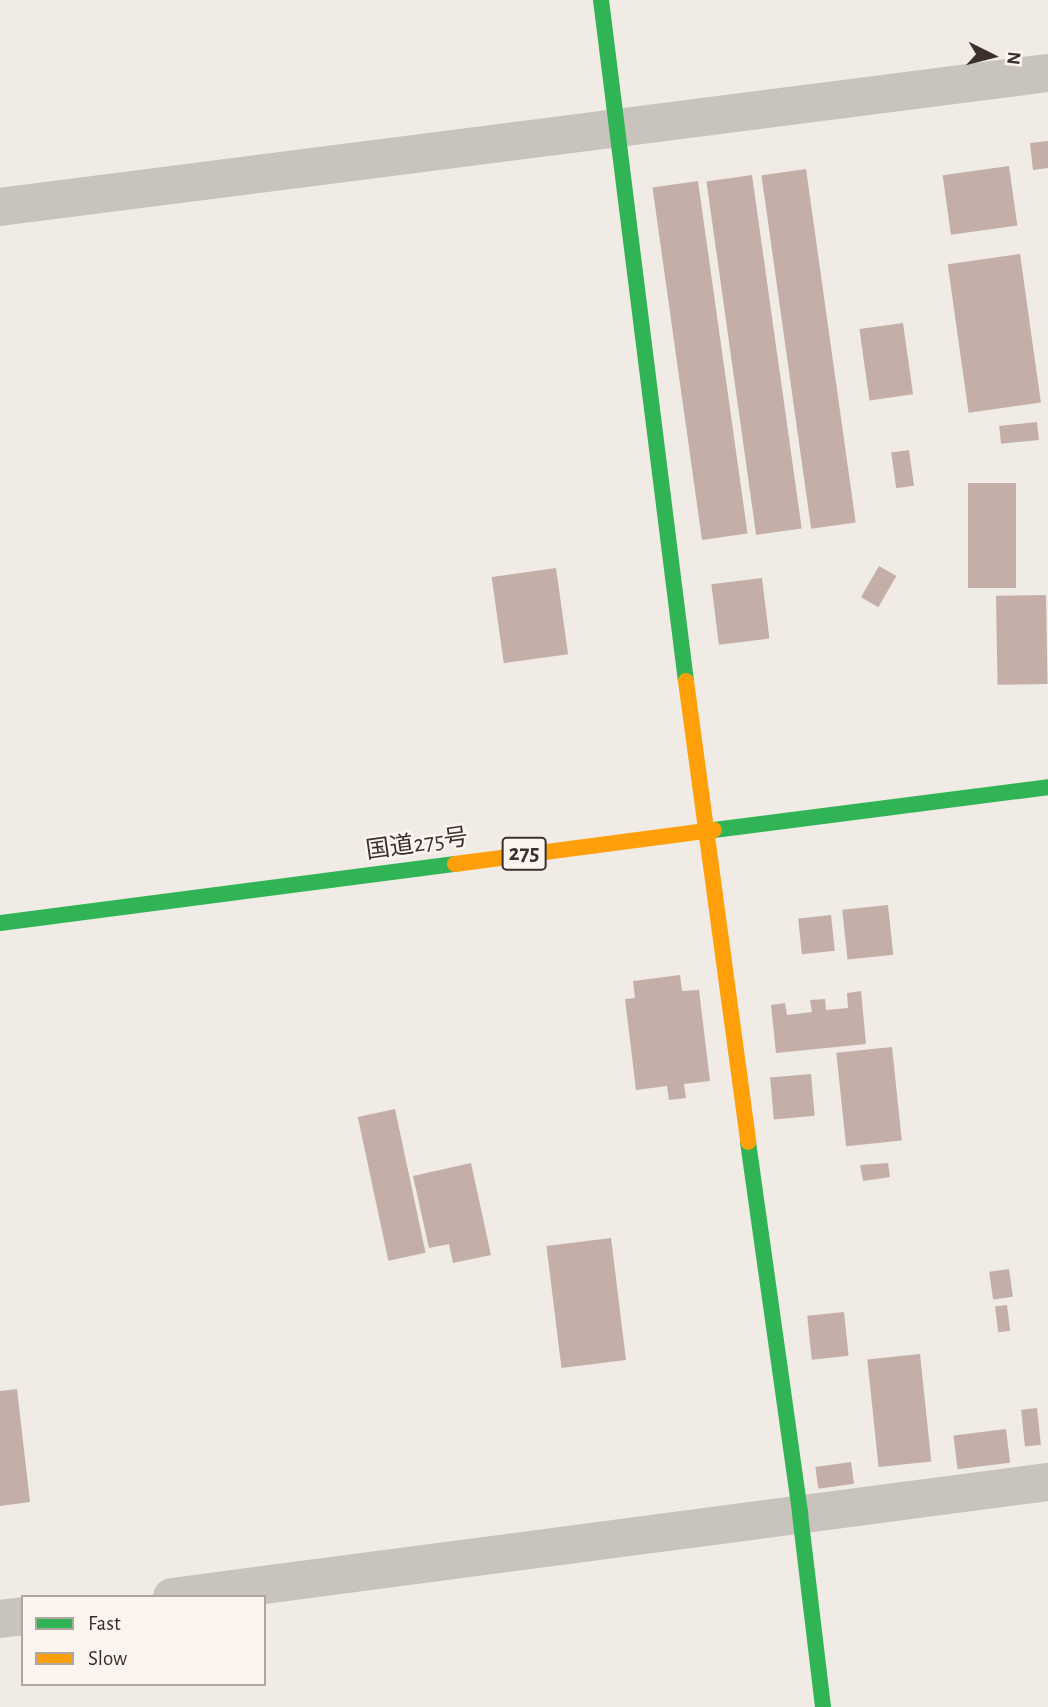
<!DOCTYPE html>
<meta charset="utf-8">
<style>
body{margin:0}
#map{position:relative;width:1048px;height:1707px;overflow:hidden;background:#f0ebe5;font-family:"Alegreya Sans","Noto Sans JP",sans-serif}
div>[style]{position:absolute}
.building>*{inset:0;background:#c3afa7;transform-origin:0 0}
.street>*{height:38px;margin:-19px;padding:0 19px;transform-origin:19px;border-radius:19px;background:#c9c3be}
.fast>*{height:16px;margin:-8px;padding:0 8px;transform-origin:8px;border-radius:8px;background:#30b455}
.slow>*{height:16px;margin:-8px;padding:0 8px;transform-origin:8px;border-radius:8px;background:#ff9f0a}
span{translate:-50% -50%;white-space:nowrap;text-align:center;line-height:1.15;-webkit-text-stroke:5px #fbf5ee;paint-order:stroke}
.shield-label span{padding:2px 5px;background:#fbf5ee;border:2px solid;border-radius:5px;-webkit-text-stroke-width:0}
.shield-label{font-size:23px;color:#3b302b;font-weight:700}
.street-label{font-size:24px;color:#3b302b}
.legend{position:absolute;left:21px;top:1595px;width:245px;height:91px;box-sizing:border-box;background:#fbf5ee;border:2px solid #aea6a0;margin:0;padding:9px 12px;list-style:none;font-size:21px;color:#3b302b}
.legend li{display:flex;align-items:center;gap:14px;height:35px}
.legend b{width:35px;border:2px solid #aea6a0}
.north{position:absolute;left:957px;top:21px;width:70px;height:70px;-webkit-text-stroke:5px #fbf5ee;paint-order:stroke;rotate:96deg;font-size:19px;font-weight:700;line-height:28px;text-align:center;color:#3b302b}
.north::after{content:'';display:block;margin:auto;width:24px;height:32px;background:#3b302b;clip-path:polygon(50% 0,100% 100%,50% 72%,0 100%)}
</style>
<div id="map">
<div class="building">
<i style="clip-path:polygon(1048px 141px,1048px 168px,1033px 170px,1030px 143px)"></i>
<i style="left:1009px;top:166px;width:60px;height:67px;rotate:82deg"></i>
<i style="left:806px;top:169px;width:357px;height:45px;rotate:82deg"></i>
<i style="left:752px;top:175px;width:357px;height:46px;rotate:82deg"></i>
<i style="left:698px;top:181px;width:356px;height:46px;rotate:82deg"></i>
<i style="left:1020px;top:254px;width:150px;height:73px;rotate:82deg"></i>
<i style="left:903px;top:323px;width:72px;height:44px;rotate:82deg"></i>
<i style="left:1037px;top:422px;width:18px;height:38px;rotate:84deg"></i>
<i style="left:909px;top:450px;width:36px;height:18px;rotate:82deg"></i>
<i style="left:968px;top:483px;width:48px;height:105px"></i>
<i style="left:879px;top:566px;width:20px;height:36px;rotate:30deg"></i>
<i style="left:556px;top:568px;width:87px;height:65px;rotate:82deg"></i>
<i style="left:762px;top:578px;width:61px;height:51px;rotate:83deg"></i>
<i style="left:1046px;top:595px;width:89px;height:50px;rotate:89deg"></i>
<i style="left:888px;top:905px;width:50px;height:46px;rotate:84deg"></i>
<i style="left:831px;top:915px;width:36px;height:33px;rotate:84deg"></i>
<i style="clip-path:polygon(680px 975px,682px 991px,699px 990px,710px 1081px,684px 1084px,686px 1098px,669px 1100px,667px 1086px,636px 1090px,625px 999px,635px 998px,633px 981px)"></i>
<i style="clip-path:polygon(861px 991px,866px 1044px,776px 1053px,771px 1005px,785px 1003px,787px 1015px,812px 1012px,810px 1000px,825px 999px,826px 1010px,848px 1008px,847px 993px)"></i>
<i style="left:892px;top:1047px;width:94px;height:56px;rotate:84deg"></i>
<i style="left:811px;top:1074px;width:42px;height:41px;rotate:85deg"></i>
<i style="left:395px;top:1109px;width:147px;height:38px;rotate:78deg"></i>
<i style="clip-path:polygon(471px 1163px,491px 1255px,453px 1263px,449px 1244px,429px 1248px,413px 1176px)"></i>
<i style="clip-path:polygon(888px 1163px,890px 1177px,863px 1181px,860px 1165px)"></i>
<i style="left:611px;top:1238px;width:123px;height:65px;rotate:83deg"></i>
<i style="left:1009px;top:1269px;width:28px;height:20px;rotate:82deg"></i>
<i style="left:1007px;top:1305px;width:26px;height:12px;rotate:83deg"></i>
<i style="left:844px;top:1312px;width:44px;height:37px;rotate:84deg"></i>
<i style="left:920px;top:1354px;width:108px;height:53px;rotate:84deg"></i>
<i style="clip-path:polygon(17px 1389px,30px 1502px,0 1506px,0 1391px)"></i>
<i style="left:1037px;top:1408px;width:37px;height:16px;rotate:84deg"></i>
<i style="left:1006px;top:1429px;width:34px;height:53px;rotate:83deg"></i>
<i style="left:851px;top:1462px;width:22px;height:36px;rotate:82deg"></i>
</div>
<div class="street">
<i style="left:0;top:207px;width:1057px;rotate:-7.29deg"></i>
<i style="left:172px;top:1597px;width:884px;rotate:-7.48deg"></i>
<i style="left:0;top:1619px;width:23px;rotate:-7deg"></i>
</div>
<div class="fast">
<i style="left:601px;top:0;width:686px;rotate:82.89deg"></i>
<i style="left:714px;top:830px;width:337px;rotate:-7.3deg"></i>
<i style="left:0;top:923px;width:459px;rotate:-7.4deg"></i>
<i style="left:748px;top:1142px;width:376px;rotate:82deg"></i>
<i style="left:800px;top:1514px;width:194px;rotate:83.2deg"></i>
</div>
<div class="slow">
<i style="left:686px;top:681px;width:465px;rotate:82.3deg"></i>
<i style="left:455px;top:864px;width:261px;rotate:-7.5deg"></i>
</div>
<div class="shield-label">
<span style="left:524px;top:854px">275</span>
</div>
<div class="street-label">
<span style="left:417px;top:845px;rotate:-8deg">国道275号</span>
</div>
<ul class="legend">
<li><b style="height:9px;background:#30b455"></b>Fast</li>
<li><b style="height:9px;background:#ff9f0a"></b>Slow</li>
</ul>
<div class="north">N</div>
</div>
